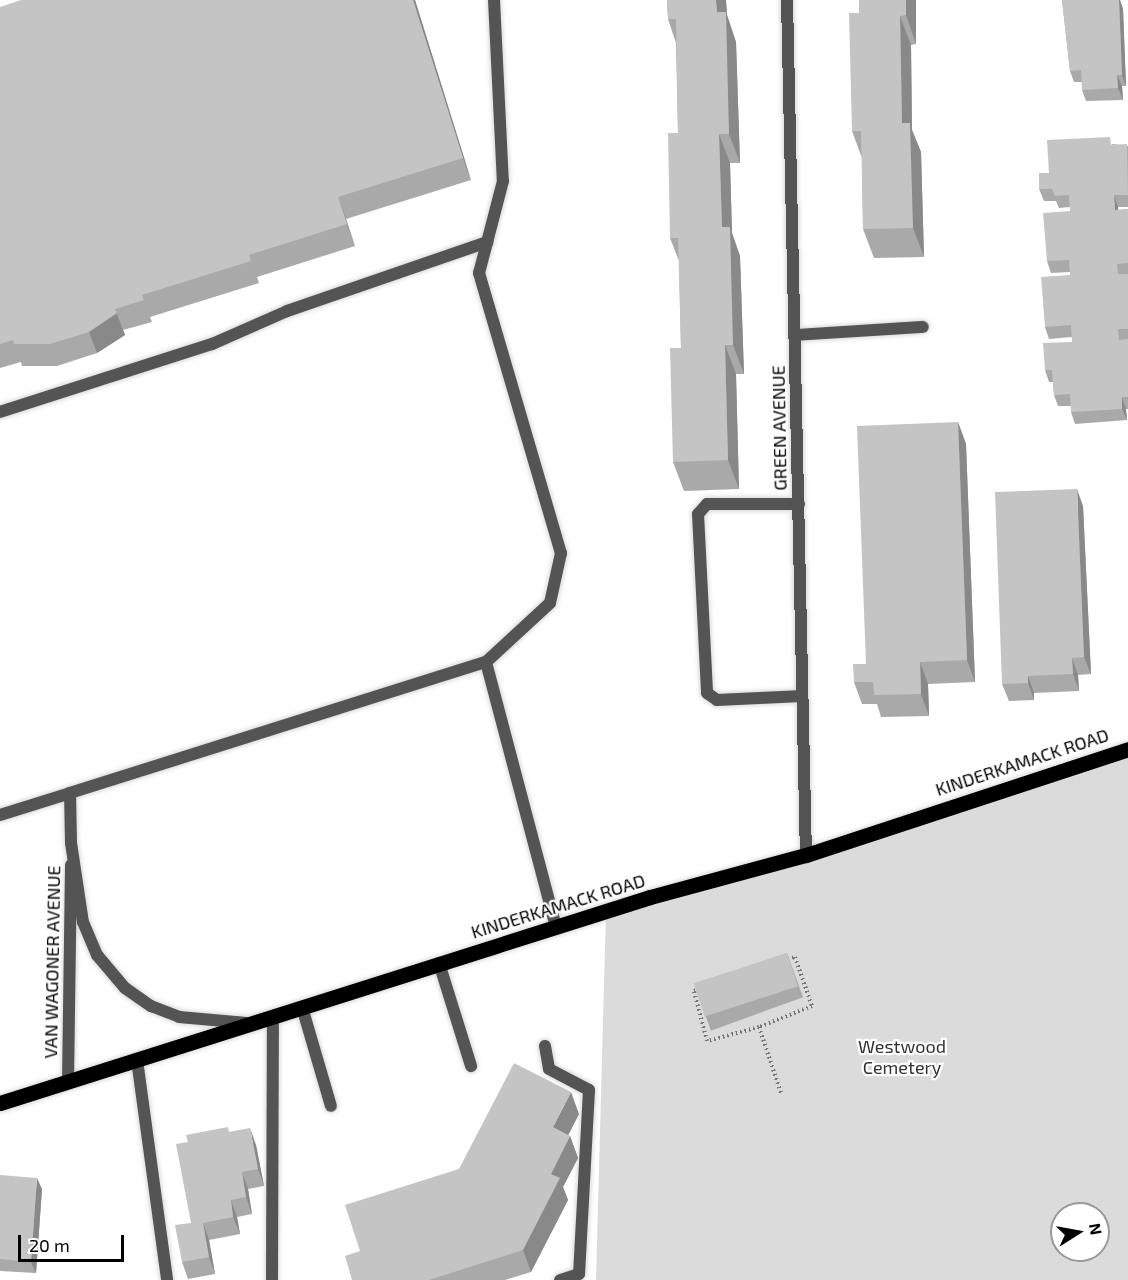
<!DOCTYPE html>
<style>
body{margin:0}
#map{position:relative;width:1128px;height:1280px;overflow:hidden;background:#fff;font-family:"Exo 2",sans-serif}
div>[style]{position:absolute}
.green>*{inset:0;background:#dbdbdb}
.path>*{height:4px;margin-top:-2px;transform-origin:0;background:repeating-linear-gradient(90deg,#767676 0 1.5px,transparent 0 4.5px)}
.roads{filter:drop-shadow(0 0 2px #dbdbdb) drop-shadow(0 0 2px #dbdbdb)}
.service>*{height:12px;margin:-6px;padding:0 6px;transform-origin:6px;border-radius:6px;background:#545454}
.minor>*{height:12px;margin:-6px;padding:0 6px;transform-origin:6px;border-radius:6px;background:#545454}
.tertiary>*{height:12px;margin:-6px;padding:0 6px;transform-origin:6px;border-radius:6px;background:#545454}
.primary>*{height:15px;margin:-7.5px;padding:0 7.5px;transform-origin:7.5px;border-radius:7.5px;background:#000}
.wall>*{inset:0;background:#a9a9a9;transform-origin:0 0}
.shaded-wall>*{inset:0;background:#898989}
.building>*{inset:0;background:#c4c4c4;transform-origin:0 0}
span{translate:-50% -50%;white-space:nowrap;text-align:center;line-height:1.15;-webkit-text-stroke:4.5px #fff;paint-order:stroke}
.street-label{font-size:18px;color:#000}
.park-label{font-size:18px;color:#323232}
.north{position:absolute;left:1050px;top:1202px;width:60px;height:60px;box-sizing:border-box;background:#fff;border:2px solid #999;border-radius:50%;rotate:79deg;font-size:16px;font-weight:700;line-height:24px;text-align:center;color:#000}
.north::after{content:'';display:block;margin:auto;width:21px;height:27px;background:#000;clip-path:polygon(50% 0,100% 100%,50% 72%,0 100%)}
.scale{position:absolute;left:18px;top:1235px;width:106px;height:27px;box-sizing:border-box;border:3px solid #000;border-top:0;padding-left:8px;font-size:18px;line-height:21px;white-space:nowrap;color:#000;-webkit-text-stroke:4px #fff;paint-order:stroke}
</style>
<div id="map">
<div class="green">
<i style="clip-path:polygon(evenodd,1128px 749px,1128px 1280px,596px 1280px,606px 912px,1128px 749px,1062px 1214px,1098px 1214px,1098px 1250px,1062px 1250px,1062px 1214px)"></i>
</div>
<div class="path">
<i style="left:795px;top:957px;width:52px;rotate:70.9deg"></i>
<i style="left:812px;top:1006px;width:57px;rotate:158.4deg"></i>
<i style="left:759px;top:1027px;width:54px;rotate:164.9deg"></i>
<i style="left:707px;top:1041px;width:52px;rotate:-104.6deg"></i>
<i style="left:694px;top:991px;width:107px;rotate:-18.6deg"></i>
<i style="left:759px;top:1027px;width:70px;rotate:71.6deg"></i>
</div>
<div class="roads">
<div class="service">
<i style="left:494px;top:0;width:181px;rotate:87.2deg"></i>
<i style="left:503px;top:181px;width:95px;rotate:104.6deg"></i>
<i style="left:479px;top:273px;width:292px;rotate:73.7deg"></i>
<i style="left:561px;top:553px;width:51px;rotate:102.4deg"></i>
<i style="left:550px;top:603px;width:87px;rotate:137.3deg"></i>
<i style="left:486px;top:662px;width:274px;rotate:75.2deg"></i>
<i style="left:795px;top:335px;width:128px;rotate:-3.6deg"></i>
<i style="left:0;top:412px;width:223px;rotate:-17.8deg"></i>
<i style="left:212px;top:344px;width:82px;rotate:-23.7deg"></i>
<i style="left:287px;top:311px;width:212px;rotate:-19deg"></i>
<i style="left:799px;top:504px;width:92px;rotate:180deg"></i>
<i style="left:707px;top:504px;width:13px;rotate:132deg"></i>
<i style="left:698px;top:514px;width:179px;rotate:87.1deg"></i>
<i style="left:707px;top:693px;width:12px;rotate:35deg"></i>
<i style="left:717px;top:700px;width:85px;rotate:-2.7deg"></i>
<i style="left:0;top:815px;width:73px;rotate:-17.4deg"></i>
<i style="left:71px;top:843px;width:50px;rotate:-91.1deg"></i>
<i style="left:70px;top:793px;width:436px;rotate:-17.5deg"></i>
<i style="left:439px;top:963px;width:108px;rotate:72.7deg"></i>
<i style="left:302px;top:1007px;width:103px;rotate:73.7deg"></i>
<i style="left:545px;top:1046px;width:23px;rotate:80deg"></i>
<i style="left:549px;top:1069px;width:45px;rotate:27.7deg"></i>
<i style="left:589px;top:1090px;width:184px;rotate:93.1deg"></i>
<i style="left:579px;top:1274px;width:20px;rotate:162deg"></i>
<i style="left:137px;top:1060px;width:222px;rotate:82.2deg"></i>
<i style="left:272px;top:1280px;width:263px;rotate:-89.8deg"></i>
</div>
<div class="minor">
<i style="left:787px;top:0;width:855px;rotate:88.73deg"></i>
<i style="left:68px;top:1082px;width:217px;rotate:-89.2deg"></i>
</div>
<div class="tertiary">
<i style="left:71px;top:843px;width:80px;rotate:81.4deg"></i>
<i style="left:83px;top:922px;width:36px;rotate:67deg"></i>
<i style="left:97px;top:955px;width:43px;rotate:49.7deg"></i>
<i style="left:125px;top:988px;width:32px;rotate:35deg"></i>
<i style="left:151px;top:1006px;width:30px;rotate:21deg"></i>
<i style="left:179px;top:1017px;width:68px;rotate:5deg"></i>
</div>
<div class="primary">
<i style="left:0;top:1103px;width:682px;rotate:-17.58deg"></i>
<i style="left:650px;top:897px;width:162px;rotate:-15.1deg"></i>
<i style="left:806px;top:855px;width:339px;rotate:-18.2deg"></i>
</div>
</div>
<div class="wall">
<i style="clip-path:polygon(415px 0,471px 180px,346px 219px,355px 246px,257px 277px,259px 283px,150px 317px,152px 322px,123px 330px,125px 335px,97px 353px,57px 366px,22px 366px,21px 362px,0 368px,0 7px)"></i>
<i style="clip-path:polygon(667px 0,726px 0,727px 15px,736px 42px,740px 163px,730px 163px,732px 233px,740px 256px,744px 374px,736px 374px,739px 489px,684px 491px,673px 462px,681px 348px,679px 261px,670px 238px,678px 133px,676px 43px,668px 19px)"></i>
<i style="clip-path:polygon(859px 0,916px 0,916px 44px,911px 45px,912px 130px,921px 152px,924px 257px,874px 258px,863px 229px,862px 158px,852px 131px,859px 13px)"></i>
<i style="clip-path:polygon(1062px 0,1120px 0,1123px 9px,1126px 86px,1122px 86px,1123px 100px,1086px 101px,1082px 90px,1082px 82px,1074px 82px,1070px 71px)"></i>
<i style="clip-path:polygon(1113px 144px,1128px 146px,1128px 207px,1118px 207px,1118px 210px,1128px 209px,1128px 409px,1126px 409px,1127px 420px,1075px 424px,1071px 412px,1071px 406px,1058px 406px,1054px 395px,1053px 382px,1049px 382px,1045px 370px,1072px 342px,1072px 337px,1049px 339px,1045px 327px,1070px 275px,1070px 272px,1051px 273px,1047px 261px,1070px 211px,1070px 207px,1059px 208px,1056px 201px,1044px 201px,1039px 189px,1049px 173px)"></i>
<i style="clip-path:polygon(958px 422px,966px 444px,975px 682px,928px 684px,929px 716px,881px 717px,877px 704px,862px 704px,854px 682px,866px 664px)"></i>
<i style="clip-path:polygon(1083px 506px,1091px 674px,1078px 675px,1079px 691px,1034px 693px,1034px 700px,1009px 701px,1002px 684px)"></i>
<i style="left:787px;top:953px;width:47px;height:98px;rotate:70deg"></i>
<i style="clip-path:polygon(579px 1114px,568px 1135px,570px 1136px,578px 1158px,563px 1187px,568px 1200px,531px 1272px,505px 1280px,352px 1280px,360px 1251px,459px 1169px)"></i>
<i style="clip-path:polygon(230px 1132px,256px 1145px,264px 1186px,248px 1189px,252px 1214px,237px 1217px,240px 1234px,209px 1240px,215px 1274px,188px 1279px,182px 1262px,191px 1223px)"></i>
<i style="clip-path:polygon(0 1175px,42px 1189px,36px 1273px,0 1271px)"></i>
</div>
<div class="shaded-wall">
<i style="clip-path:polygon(413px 0,415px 0,471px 180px,463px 158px)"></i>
<i style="clip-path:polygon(716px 0,726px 0,727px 15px,736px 42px,740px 163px,729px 134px,717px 12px)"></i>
<i style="clip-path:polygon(906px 0,916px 0,916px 44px,906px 15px)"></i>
<i style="clip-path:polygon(1119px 0,1120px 0,1123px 9px,1126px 86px,1122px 75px)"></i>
<i style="clip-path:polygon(900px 16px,911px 45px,912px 130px,921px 152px,924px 257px,913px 228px,902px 123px)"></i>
<i style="clip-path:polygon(1117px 75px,1122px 86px,1123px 100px,1118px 88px)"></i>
<i style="clip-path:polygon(719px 134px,730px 163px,732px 233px,740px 256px,744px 374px,733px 345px,722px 227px)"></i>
<i style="clip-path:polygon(1114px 195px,1118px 207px,1119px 222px,1115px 210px)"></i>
<i style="clip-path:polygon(338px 197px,346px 219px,355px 246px,347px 224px)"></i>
<i style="clip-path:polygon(115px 309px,125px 335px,97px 353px,89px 332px)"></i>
<i style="clip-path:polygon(725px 345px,736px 374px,739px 489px,728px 460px)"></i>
<i style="clip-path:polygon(1122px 397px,1126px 409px,1127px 420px,1122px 409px)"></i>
<i style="clip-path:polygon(958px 422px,966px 444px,975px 682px,967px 660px)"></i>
<i style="clip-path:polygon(1077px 489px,1083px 506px,1091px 674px,1084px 657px)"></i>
<i style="clip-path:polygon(1072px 658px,1078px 675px,1079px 691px,1073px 674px)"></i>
<i style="clip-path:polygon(920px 662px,928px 684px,929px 716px,921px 694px)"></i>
<i style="clip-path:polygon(1028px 676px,1034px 693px,1034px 700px,1028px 683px)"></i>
<i style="clip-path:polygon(571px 1092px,579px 1114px,561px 1149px,553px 1127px)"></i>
<i style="clip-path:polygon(250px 1128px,256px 1145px,264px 1186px,258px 1169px)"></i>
<i style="clip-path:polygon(570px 1136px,578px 1158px,563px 1187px,568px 1200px,531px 1272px,523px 1250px,551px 1174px)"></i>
<i style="clip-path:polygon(242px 1172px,248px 1189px,252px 1214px,246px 1197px)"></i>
<i style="clip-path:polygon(37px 1178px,42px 1189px,36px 1273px,31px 1262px)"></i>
<i style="clip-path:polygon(231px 1200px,237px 1217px,240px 1234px,233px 1217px)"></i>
<i style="clip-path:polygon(203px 1223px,209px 1240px,215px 1274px,209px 1257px)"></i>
</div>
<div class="building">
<i style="clip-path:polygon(21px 0,413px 0,463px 158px,338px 197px,347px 224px,249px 255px,251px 261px,142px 295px,144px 300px,115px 309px,117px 313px,89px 332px,50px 344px,14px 344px,13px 340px,0 344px,0 7px)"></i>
<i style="clip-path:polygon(667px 0,716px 0,717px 12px,726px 12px,729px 134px,719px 134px,722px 227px,730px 227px,733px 345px,725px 345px,728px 460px,673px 462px,670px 348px,681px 348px,678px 238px,670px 238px,668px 133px,678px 133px,676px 19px,668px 19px)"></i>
<i style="clip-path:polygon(859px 0,906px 0,906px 15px,900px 16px,902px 123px,910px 123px,913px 228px,863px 229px,861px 131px,852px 131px,849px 13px,859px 13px)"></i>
<i style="clip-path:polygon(1062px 0,1119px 0,1122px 75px,1117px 75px,1118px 88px,1082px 90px,1081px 70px,1070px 71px)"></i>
<i style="clip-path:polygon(1110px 137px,1111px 145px,1127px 144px,1128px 195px,1114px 195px,1115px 210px,1128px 209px,1128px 263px,1117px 264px,1118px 274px,1128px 274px,1128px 329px,1118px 329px,1119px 340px,1128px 339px,1128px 397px,1122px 397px,1122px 409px,1071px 412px,1070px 394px,1054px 395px,1052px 370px,1045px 370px,1043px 343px,1072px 342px,1071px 325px,1045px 327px,1041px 277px,1070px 275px,1069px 260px,1047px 261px,1043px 213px,1070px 211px,1069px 195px,1055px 196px,1052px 189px,1039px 189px,1039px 173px,1049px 173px,1047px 140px)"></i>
<i style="clip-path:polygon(958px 422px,967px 660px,920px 662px,921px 694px,874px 695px,873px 682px,854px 682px,853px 664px,866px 664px,857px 426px)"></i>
<i style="clip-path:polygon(1077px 489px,1084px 657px,1072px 658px,1073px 674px,1028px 676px,1028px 683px,1002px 684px,995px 492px)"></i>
<i style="left:787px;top:953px;width:35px;height:98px;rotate:72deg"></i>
<i style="clip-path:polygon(514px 1063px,571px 1092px,553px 1127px,570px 1136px,551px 1174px,560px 1178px,523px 1250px,429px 1280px,352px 1280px,345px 1256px,360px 1251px,345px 1205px,459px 1169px)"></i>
<i style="clip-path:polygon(228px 1127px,229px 1132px,250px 1128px,258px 1169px,242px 1172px,246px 1197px,231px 1200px,233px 1217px,203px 1223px,209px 1257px,182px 1262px,175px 1225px,191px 1223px,176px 1144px,188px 1142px,186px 1135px)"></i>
<i style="clip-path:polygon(0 1175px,37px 1178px,31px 1262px,0 1259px)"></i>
</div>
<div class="street-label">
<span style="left:779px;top:428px;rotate:-91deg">GREEN AVENUE</span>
<span style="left:1022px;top:762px;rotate:-18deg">KINDERKAMACK ROAD</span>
<span style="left:558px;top:906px;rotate:-17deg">KINDERKAMACK ROAD</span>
<span style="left:52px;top:962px;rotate:-89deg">VAN WAGONER AVENUE</span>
</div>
<div class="park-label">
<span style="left:902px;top:1057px">Westwood<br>Cemetery</span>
</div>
<div class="north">N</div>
<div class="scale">20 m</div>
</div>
